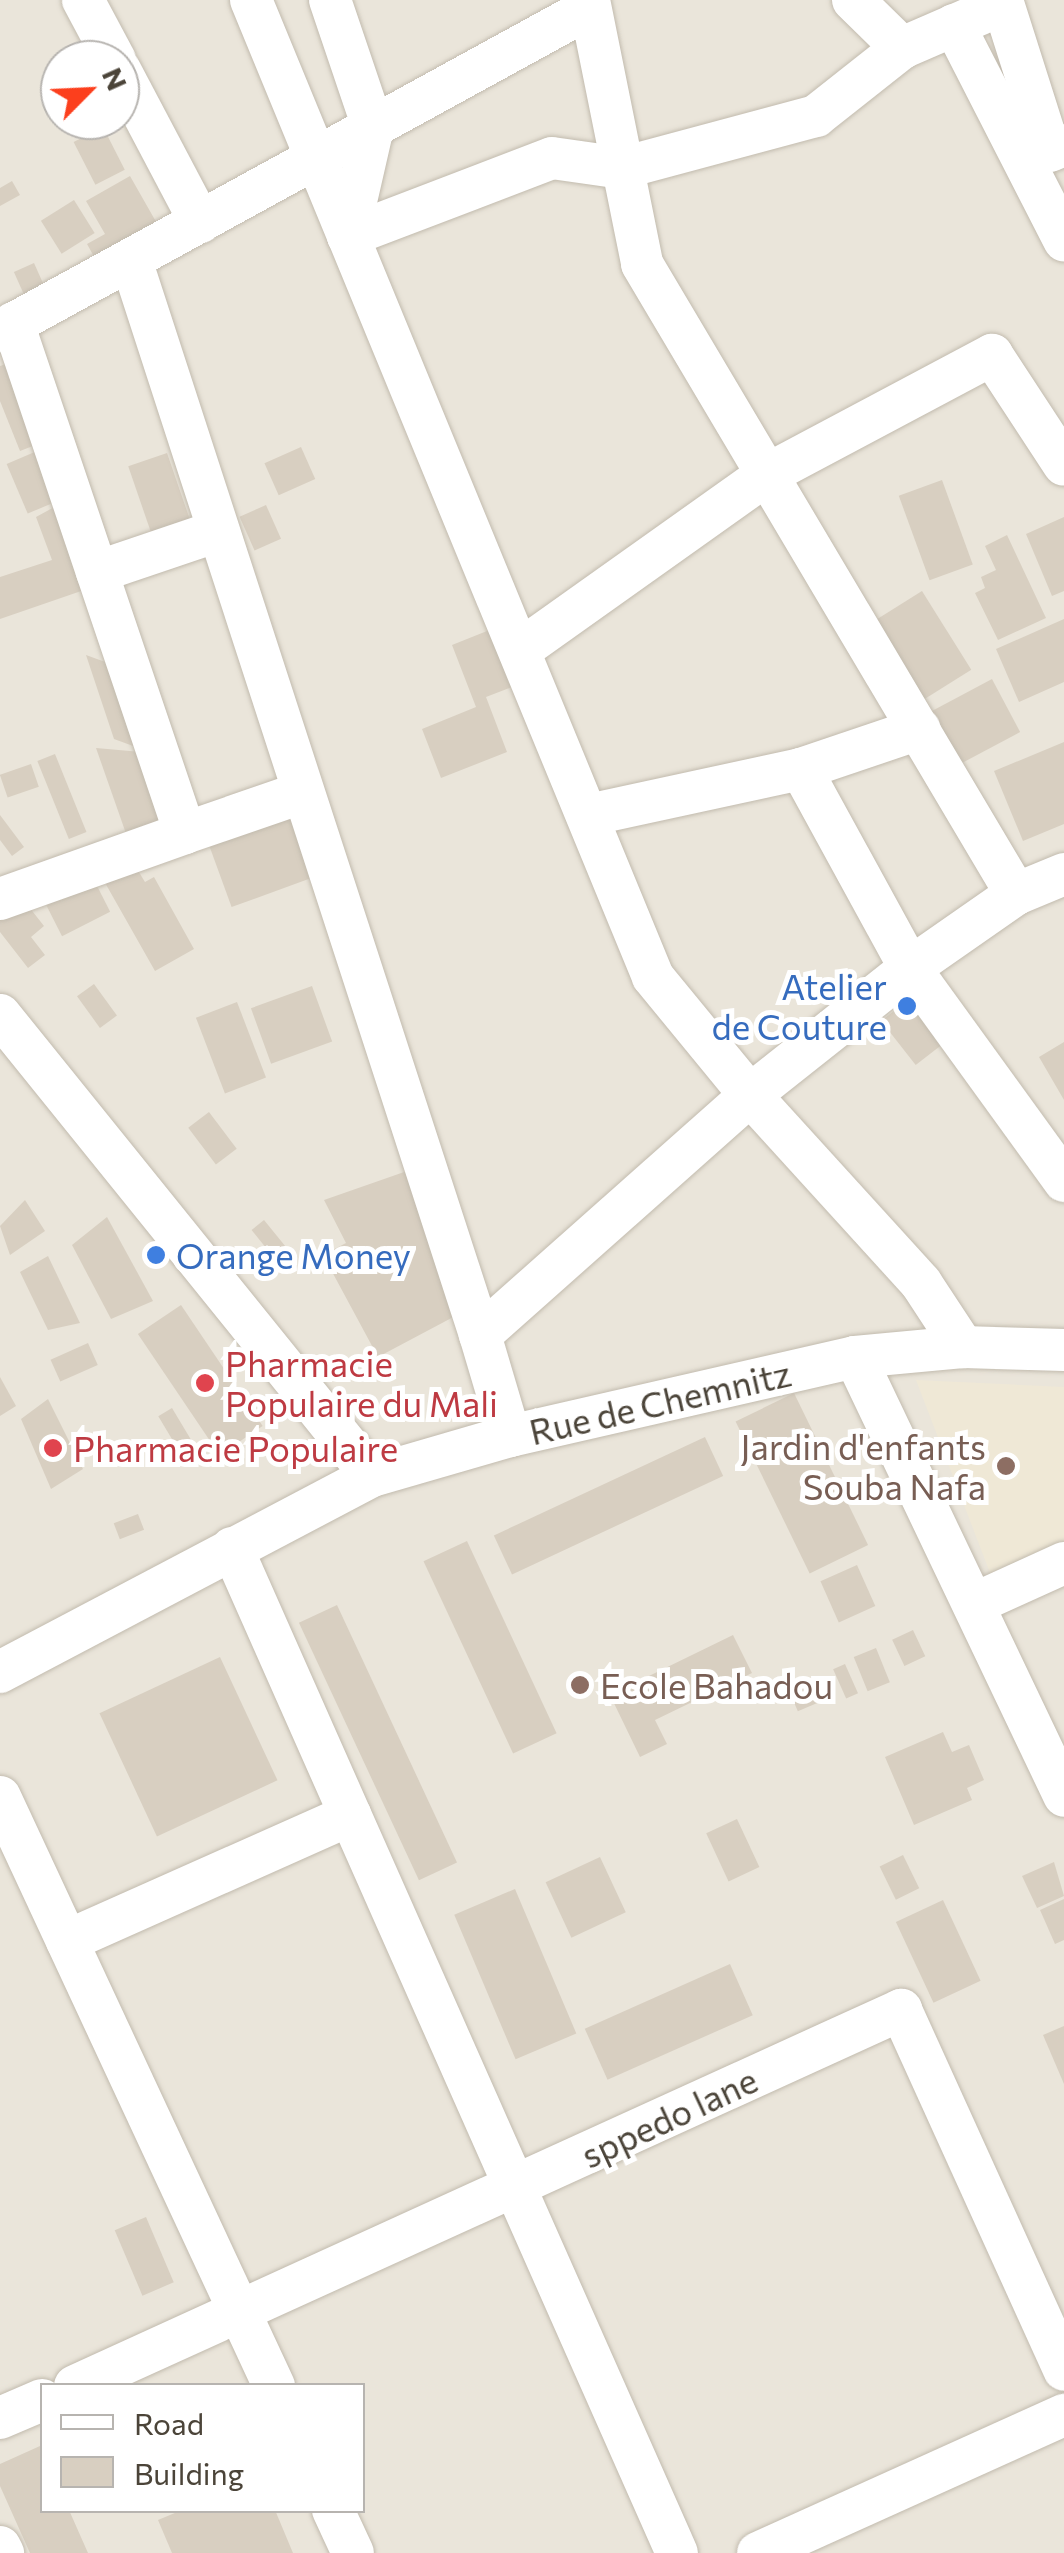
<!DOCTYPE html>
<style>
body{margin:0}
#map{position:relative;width:1064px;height:2553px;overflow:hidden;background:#f6f3ec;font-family:Commissioner,sans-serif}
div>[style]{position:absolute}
.residential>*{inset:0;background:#eae5da}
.education>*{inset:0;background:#efe8d6}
.building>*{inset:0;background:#d8cfc1;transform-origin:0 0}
.roads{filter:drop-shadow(0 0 2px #c2bbae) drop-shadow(0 0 2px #c2bbae)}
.minor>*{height:42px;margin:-21px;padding:0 21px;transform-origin:21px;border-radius:21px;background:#fff}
.dots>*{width:28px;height:28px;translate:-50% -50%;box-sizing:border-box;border:5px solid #fff;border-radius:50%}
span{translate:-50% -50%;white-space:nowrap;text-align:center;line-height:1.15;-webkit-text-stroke:10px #fff;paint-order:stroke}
.shop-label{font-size:35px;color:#366cbe}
.right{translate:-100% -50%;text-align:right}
.left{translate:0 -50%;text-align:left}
.health-label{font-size:35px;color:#be3a42}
.street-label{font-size:35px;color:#4b4439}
.education-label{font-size:35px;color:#785e54}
.legend{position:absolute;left:40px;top:2383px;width:325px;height:130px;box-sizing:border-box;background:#fff;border:2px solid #b7b4b0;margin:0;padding:12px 18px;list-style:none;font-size:30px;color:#4b4439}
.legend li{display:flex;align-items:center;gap:20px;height:50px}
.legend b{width:50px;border:2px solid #b7b4b0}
.north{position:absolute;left:40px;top:40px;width:100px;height:100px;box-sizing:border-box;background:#fff;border:2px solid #b7b4b0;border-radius:50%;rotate:66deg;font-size:28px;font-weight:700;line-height:40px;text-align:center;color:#4b4439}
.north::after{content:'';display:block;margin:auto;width:35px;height:45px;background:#fc3f1d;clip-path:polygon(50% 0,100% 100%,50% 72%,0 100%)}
</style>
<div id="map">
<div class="residential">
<i style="clip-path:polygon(evenodd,0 0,1064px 0,1064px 2553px,0 2553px,0 0,60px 60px,120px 60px,120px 120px,60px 120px,60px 60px,0 0,42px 2386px,362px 2386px,362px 2510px,42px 2510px,42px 2386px)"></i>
</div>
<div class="education">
<i style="clip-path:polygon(916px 1380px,1064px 1387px,1064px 1544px,992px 1578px)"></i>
</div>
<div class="building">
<i style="left:103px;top:127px;width:48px;height:33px;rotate:63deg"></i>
<i style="clip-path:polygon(130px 176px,159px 227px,97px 262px,87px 244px,105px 234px,86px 201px)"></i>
<i style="clip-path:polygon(12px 181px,20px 195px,0 206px,0 188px)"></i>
<i style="left:74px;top:200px;width:39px;height:39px;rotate:58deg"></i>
<i style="left:34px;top:263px;width:34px;height:22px;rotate:66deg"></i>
<i style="clip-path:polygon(6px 364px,38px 444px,20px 451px,0 401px,0 366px)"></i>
<i style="left:301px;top:447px;width:35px;height:40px;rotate:66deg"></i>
<i style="left:37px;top:451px;width:54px;height:33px;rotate:67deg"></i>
<i style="left:167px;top:453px;width:69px;height:41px;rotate:71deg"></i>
<i style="left:942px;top:480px;width:90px;height:46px;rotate:70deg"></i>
<i style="clip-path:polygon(58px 505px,87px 589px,0 619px,0 577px,52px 560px,36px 517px)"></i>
<i style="left:266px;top:505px;width:37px;height:29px;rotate:66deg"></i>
<i style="clip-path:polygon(1064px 517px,1064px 591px,1052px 596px,1026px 534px)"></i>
<i style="clip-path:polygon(1007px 535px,1046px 618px,998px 640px,975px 593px,985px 588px,981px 577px,996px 570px,985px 546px)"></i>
<i style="left:922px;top:591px;width:93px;height:55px;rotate:58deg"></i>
<i style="clip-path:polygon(1064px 619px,1064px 682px,1019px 702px,996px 649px)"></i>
<i style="clip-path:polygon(497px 627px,520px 684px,486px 697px,507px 752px,441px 778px,422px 729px,476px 707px,452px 645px)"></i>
<i style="clip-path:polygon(86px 655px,116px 666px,144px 750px,114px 739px)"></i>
<i style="left:992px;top:679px;width:60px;height:68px;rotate:62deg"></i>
<i style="clip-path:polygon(1064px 742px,1064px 824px,1023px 841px,994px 771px)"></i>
<i style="clip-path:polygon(96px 748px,141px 752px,170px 830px,130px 845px)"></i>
<i style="left:55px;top:754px;width:84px;height:19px;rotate:68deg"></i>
<i style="left:31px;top:764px;width:24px;height:33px;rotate:71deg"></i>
<i style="left:287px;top:805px;width:77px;height:87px;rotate:70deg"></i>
<i style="clip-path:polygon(0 815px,24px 847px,12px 856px,0 840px)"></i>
<i style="clip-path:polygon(134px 864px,145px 882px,154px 877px,194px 949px,155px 971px,104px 881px)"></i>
<i style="left:92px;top:876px;width:40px;height:54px;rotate:63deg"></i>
<i style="clip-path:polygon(22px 898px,44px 926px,31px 937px,45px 955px,28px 968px,0 932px,0 916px)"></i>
<i style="left:94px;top:984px;width:39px;height:21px;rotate:54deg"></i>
<i style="left:312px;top:986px;width:59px;height:65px;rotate:70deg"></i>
<i style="left:908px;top:1000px;width:56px;height:34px;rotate:52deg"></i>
<i style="left:237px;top:1002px;width:81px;height:44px;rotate:69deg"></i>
<i style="clip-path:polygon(1064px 1042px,1064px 1100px,1039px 1057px)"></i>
<i style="left:209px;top:1112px;width:46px;height:26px;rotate:53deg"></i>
<i style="clip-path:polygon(407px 1171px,459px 1314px,378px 1357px,323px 1255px,346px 1243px,324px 1200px)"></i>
<i style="clip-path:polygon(25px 1200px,45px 1231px,10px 1255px,0 1226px)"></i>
<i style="clip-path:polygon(107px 1217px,153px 1301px,111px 1319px,72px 1245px)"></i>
<i style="left:264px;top:1220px;width:40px;height:16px;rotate:51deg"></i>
<i style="clip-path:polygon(48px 1256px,80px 1323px,48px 1330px,20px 1272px)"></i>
<i style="left:181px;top:1305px;width:146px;height:52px;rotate:56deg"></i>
<i style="left:88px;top:1343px;width:24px;height:41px;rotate:66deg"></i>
<i style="clip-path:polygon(0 1377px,16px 1406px,0 1416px)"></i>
<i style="left:794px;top:1393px;width:169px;height:65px;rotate:64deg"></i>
<i style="clip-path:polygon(48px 1399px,83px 1469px,51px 1489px,21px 1419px)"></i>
<i style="left:172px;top:1408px;width:39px;height:16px;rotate:59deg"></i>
<i style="left:705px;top:1437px;width:43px;height:233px;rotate:65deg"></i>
<i style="left:138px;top:1514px;width:17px;height:26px;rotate:69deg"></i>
<i style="left:467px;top:1541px;width:212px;height:48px;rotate:65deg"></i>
<i style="left:857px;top:1565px;width:45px;height:40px;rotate:66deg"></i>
<i style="left:337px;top:1605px;width:284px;height:42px;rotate:65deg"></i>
<i style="left:913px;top:1630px;width:29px;height:23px;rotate:65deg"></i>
<i style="clip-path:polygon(733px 1635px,752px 1673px,655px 1720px,667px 1744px,640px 1757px,610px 1695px)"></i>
<i style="left:876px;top:1648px;width:37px;height:24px;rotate:68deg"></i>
<i style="left:220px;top:1657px;width:136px;height:133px;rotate:65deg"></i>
<i style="left:845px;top:1664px;width:32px;height:13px;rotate:66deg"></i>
<i style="left:810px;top:1681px;width:23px;height:23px;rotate:67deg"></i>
<i style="clip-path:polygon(943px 1732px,952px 1752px,969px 1745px,984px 1780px,967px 1788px,972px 1800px,914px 1825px,885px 1757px)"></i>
<i style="left:737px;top:1819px;width:53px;height:34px;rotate:65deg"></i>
<i style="left:903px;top:1855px;width:37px;height:26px;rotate:64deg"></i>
<i style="left:600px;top:1857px;width:61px;height:60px;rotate:65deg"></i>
<i style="clip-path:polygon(1054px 1862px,1064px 1896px,1037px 1908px,1022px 1876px)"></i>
<i style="left:515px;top:1889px;width:157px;height:66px;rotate:67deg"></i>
<i style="clip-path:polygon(1064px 1899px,1064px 1940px,1055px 1944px,1040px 1910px)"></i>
<i style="left:943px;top:1900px;width:89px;height:52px;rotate:65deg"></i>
<i style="left:730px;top:1964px;width:56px;height:159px;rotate:66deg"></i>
<i style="clip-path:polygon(1064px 2026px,1064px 2084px,1043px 2035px)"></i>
<i style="left:146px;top:2217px;width:71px;height:34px;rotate:67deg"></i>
<i style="clip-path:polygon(40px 2446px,42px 2510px,69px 2510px,88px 2553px,30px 2553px,0 2486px,0 2464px)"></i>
<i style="clip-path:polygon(182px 2510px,275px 2510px,293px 2553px,172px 2553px,158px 2520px)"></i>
</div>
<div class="roads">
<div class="minor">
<i style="left:83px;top:0;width:68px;rotate:61.9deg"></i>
<i style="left:251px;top:0;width:1056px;rotate:67.63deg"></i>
<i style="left:653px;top:977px;width:153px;rotate:50.6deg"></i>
<i style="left:750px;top:1095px;width:254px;rotate:47.7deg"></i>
<i style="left:921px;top:1283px;width:77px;rotate:56.7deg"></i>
<i style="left:330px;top:0;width:134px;rotate:71.3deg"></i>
<i style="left:373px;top:127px;width:112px;rotate:102.9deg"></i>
<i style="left:589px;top:0;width:269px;rotate:78.6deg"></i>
<i style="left:642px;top:264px;width:733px;rotate:59.3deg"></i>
<i style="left:853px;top:0;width:69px;rotate:44.4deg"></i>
<i style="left:902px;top:48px;width:110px;rotate:-23.5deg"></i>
<i style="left:1002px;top:0;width:158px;rotate:72.4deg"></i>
<i style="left:1050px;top:151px;width:15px;rotate:-23deg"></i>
<i style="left:954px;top:25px;width:242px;rotate:62.9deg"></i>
<i style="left:120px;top:70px;width:172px;rotate:62.2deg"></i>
<i style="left:348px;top:236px;width:218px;rotate:-20.9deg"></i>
<i style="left:552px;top:158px;width:71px;rotate:8.1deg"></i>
<i style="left:622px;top:168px;width:201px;rotate:-15deg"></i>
<i style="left:816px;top:116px;width:110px;rotate:-38.3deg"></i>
<i style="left:131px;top:260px;width:1130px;rotate:72.01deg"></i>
<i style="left:0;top:331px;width:670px;rotate:-28.71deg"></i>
<i style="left:97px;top:572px;width:128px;rotate:-18.7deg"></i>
<i style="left:520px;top:650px;width:304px;rotate:-35.4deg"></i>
<i style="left:768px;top:474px;width:254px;rotate:-28deg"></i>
<i style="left:992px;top:355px;width:131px;rotate:56.8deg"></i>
<i style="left:801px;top:769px;width:227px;rotate:61.3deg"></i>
<i style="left:910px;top:968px;width:263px;rotate:54.1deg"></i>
<i style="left:588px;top:815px;width:218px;rotate:-12.2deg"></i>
<i style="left:801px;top:769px;width:125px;rotate:-18.7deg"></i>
<i style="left:185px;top:833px;width:123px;rotate:-19deg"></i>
<i style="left:0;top:899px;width:196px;rotate:-19.6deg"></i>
<i style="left:185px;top:833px;width:538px;rotate:-108.64deg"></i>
<i style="left:0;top:1015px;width:592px;rotate:51.1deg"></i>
<i style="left:855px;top:1357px;width:486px;rotate:64.5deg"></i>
<i style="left:510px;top:1436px;width:105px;rotate:-106.5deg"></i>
<i style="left:480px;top:1335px;width:361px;rotate:-41.6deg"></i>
<i style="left:750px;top:1095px;width:204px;rotate:-38.4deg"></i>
<i style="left:910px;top:968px;width:129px;rotate:-34.9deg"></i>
<i style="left:1016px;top:894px;width:52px;rotate:-22.6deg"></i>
<i style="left:232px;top:1548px;width:1099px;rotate:66.12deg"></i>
<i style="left:976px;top:1603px;width:97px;rotate:-24.4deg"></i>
<i style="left:0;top:1672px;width:420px;rotate:-27.8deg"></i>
<i style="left:372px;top:1476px;width:144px;rotate:-16.2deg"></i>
<i style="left:510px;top:1436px;width:354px;rotate:-12.9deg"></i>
<i style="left:855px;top:1357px;width:108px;rotate:-5.3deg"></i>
<i style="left:963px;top:1347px;width:101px;rotate:1.7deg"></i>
<i style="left:0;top:1797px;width:650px;rotate:65.05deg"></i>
<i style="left:67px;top:1941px;width:310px;rotate:-24deg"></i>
<i style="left:75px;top:2386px;width:908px;rotate:-24.48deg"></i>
<i style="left:901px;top:2010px;width:395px;rotate:65.6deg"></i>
<i style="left:0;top:2418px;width:46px;rotate:-23.2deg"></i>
<i style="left:333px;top:2510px;width:47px;rotate:65.1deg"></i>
<i style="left:0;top:2547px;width:7px;rotate:63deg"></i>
<i style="left:758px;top:2553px;width:336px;rotate:-24.3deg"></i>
</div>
</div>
<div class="dots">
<i style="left:907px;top:1006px;background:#3f7fe0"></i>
<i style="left:156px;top:1255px;background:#3f7fe0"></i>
<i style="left:205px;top:1383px;background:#e0444e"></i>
<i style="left:53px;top:1448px;background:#e0444e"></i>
<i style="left:1006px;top:1466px;background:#8d6e63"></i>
<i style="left:580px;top:1685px;background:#8d6e63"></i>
</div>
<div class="shop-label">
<span class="right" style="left:887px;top:1006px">Atelier<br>de Couture</span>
<span class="left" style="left:176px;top:1255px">Orange Money</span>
</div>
<div class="health-label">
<span class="left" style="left:225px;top:1383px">Pharmacie<br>Populaire du Mali</span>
<span class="left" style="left:73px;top:1448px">Pharmacie Populaire</span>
</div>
<div class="street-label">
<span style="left:660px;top:1402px;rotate:-13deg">Rue de Chemnitz</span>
<span style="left:669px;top:2117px;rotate:-25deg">sppedo lane</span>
</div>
<div class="education-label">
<span class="right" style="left:986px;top:1466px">Jardin d'enfants<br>Souba Nafa</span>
<span class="left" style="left:600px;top:1685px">Ecole Bahadou</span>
</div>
<ul class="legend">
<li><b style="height:12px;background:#fff"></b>Road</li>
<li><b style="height:28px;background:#d8cfc1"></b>Building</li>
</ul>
<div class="north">N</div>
</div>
